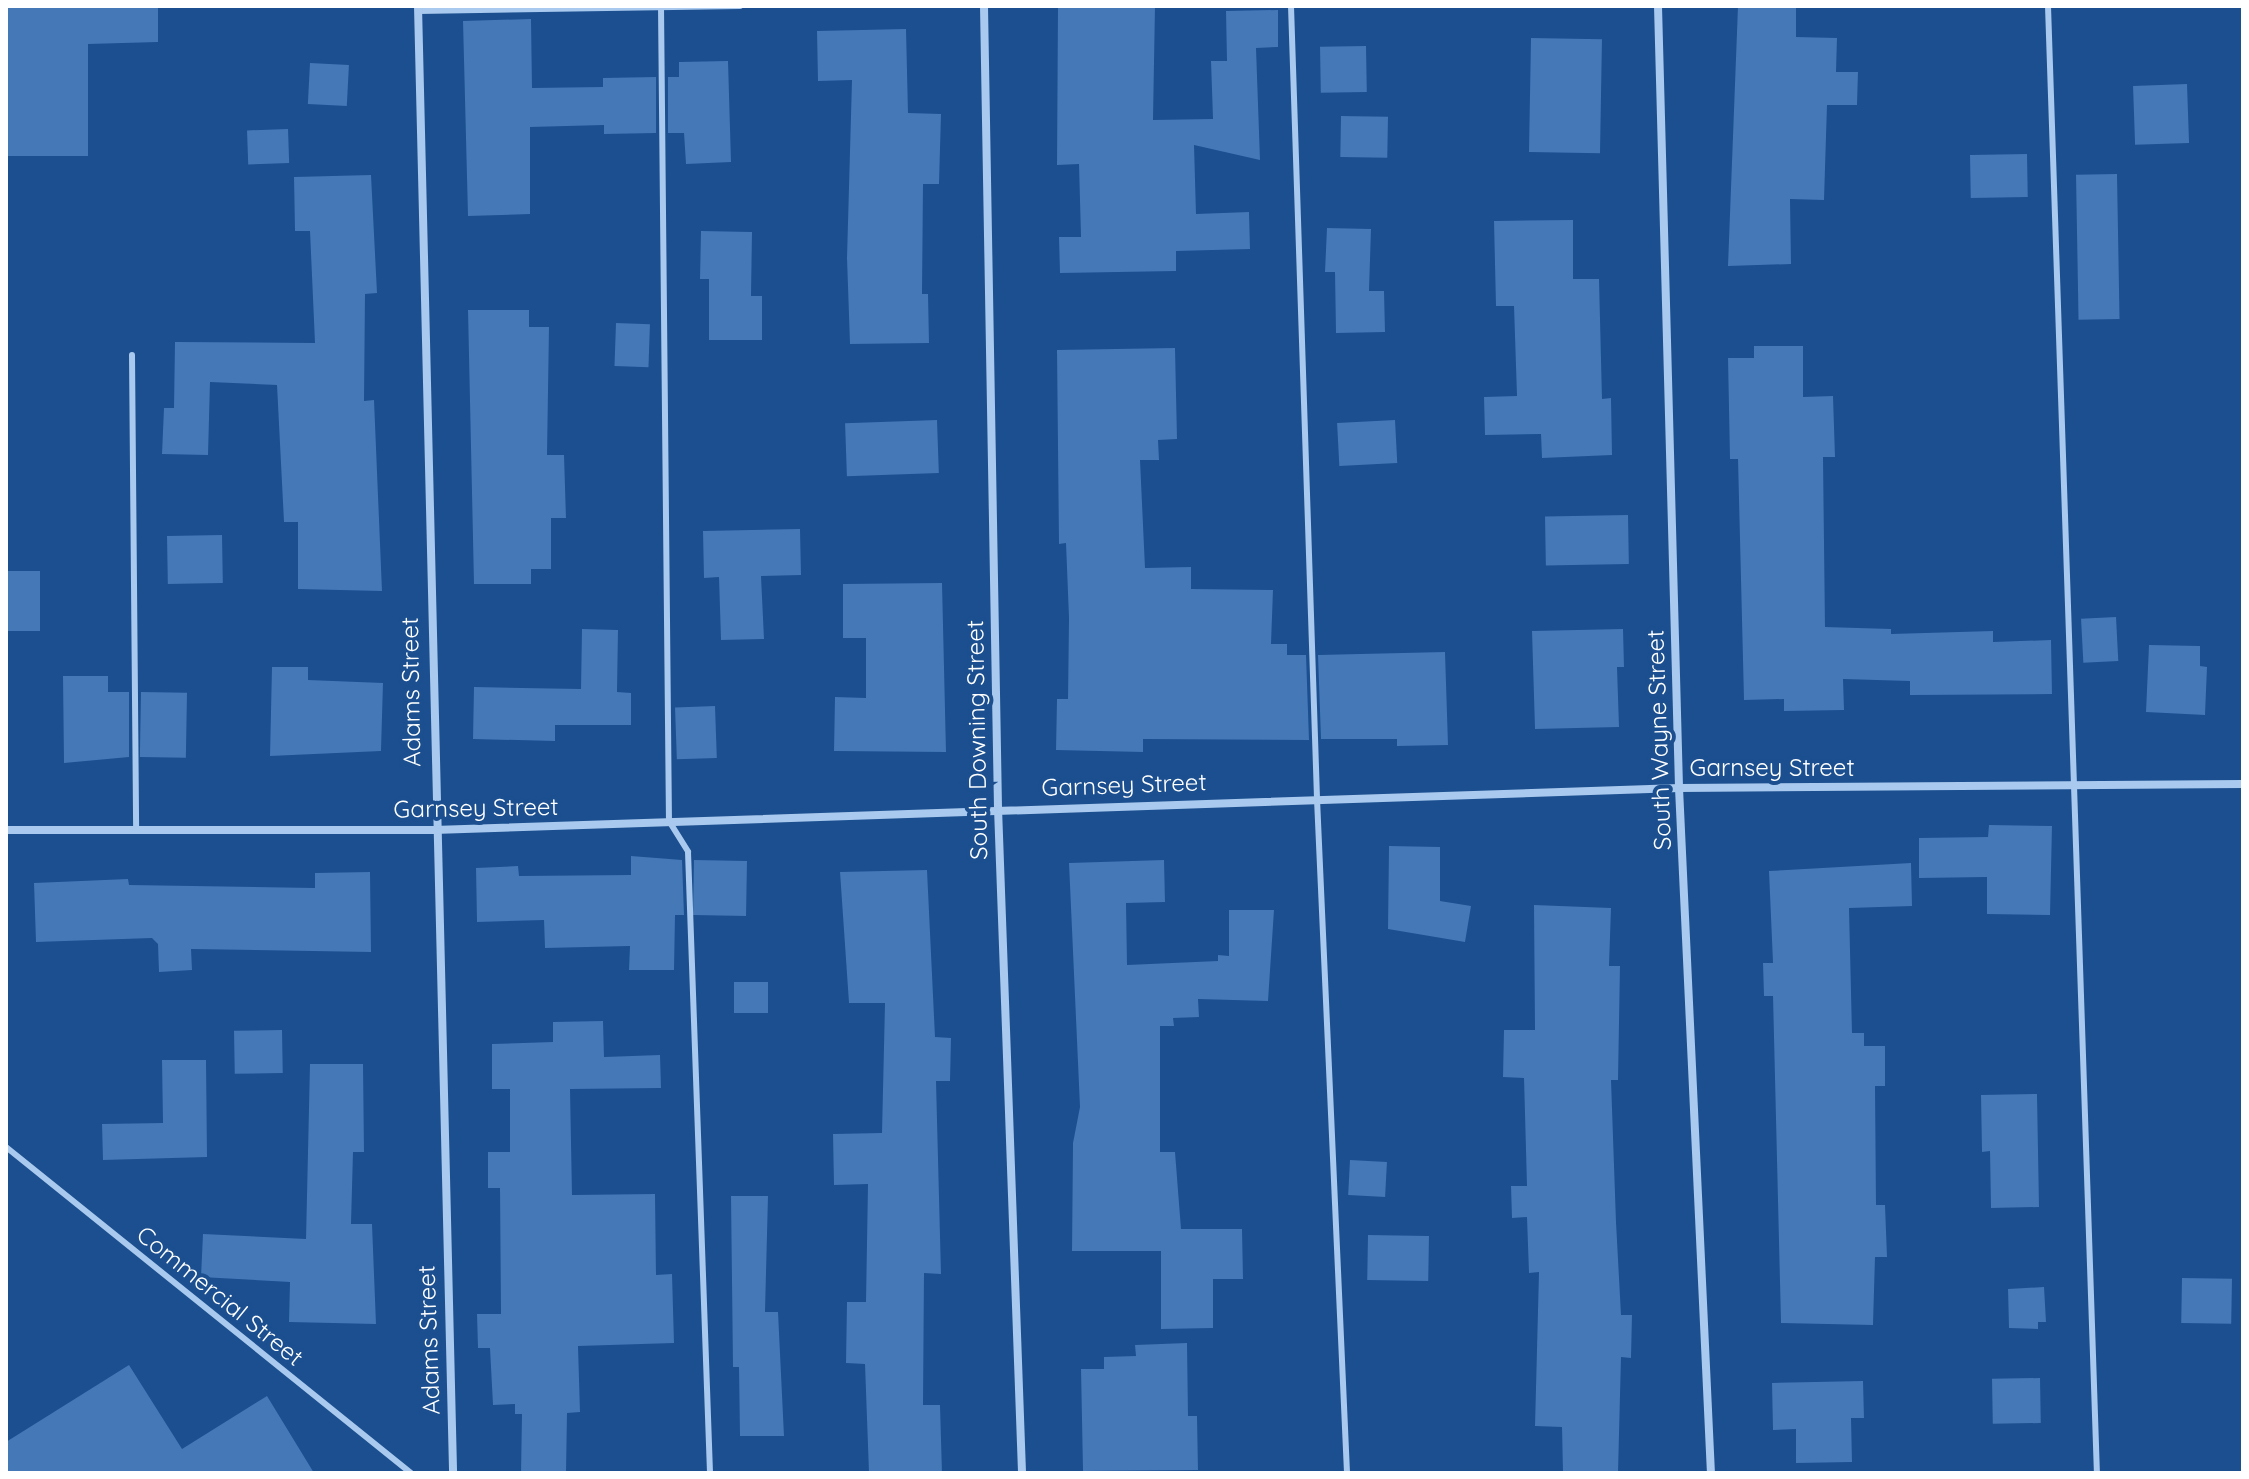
<!DOCTYPE html>
<style>
body{margin:0}
#map{position:relative;width:2249px;height:1479px;overflow:hidden;background:#1b4f8f;font-family:Quicksand,sans-serif}
div>[style]{position:absolute}
.building>*{inset:0;background:#4478b7;transform-origin:0 0}
.lane>*{height:6px;margin:-3px;padding:0 3px;transform-origin:3px;border-radius:3px;background:#a9c9ee}
.street>*{height:8px;margin:-4px;padding:0 4px;transform-origin:4px;border-radius:4px;background:#a9c9ee}
span{translate:-50% -50%;white-space:nowrap;text-align:center;line-height:1.15;-webkit-text-stroke:8px #1b4f8f;paint-order:stroke}
.street-label{font-size:24px;color:#fff}
.frame{position:absolute;inset:0;border:8px solid #fff;pointer-events:none}
</style>
<div id="map">
<div class="building">
<i style="clip-path:polygon(6px 6px,158px 6px,158px 42px,88px 44px,88px 156px,6px 156px)"></i>
<i style="clip-path:polygon(1058px 6px,1155px 6px,1153px 120px,1213px 119px,1211px 61px,1227px 61px,1226px 11px,1278px 10px,1278px 47px,1256px 48px,1260px 160px,1194px 145px,1196px 214px,1249px 212px,1250px 249px,1176px 251px,1176px 271px,1060px 273px,1059px 237px,1081px 237px,1079px 164px,1057px 165px)"></i>
<i style="clip-path:polygon(1738px 6px,1796px 6px,1796px 37px,1837px 38px,1836px 72px,1858px 72px,1857px 105px,1827px 105px,1824px 200px,1790px 199px,1791px 264px,1728px 266px)"></i>
<i style="clip-path:polygon(531px 19px,532px 88px,603px 87px,603px 78px,656px 77px,656px 133px,604px 134px,604px 125px,530px 127px,530px 214px,468px 216px,463px 21px)"></i>
<i style="clip-path:polygon(906px 29px,908px 113px,941px 114px,939px 184px,923px 184px,922px 294px,928px 294px,929px 343px,850px 344px,847px 258px,852px 80px,818px 81px,817px 31px)"></i>
<i style="left:1531px;top:38px;width:71px;height:114px;rotate:1deg"></i>
<i style="left:1366px;top:46px;width:46px;height:46px;rotate:89deg"></i>
<i style="clip-path:polygon(728px 61px,731px 162px,686px 164px,684px 133px,668px 133px,668px 77px,679px 77px,679px 62px)"></i>
<i style="left:310px;top:63px;width:39px;height:41px;rotate:3deg"></i>
<i style="left:2187px;top:84px;width:59px;height:54px;rotate:88deg"></i>
<i style="left:1341px;top:116px;width:47px;height:41px;rotate:1deg"></i>
<i style="left:288px;top:129px;width:34px;height:41px;rotate:88deg"></i>
<i style="left:2027px;top:154px;width:43px;height:57px;rotate:89deg"></i>
<i style="left:2117px;top:174px;width:145px;height:41px;rotate:89deg"></i>
<i style="clip-path:polygon(371px 175px,377px 293px,365px 294px,364px 401px,374px 400px,382px 591px,298px 589px,298px 522px,284px 522px,277px 385px,210px 382px,208px 455px,162px 454px,164px 408px,174px 408px,175px 342px,315px 343px,310px 231px,295px 231px,294px 177px)"></i>
<i style="clip-path:polygon(1573px 220px,1573px 279px,1599px 279px,1602px 399px,1611px 398px,1612px 455px,1542px 458px,1541px 434px,1485px 435px,1484px 397px,1517px 396px,1514px 306px,1496px 306px,1494px 221px)"></i>
<i style="clip-path:polygon(1327px 228px,1371px 229px,1369px 291px,1384px 291px,1385px 332px,1336px 333px,1335px 272px,1325px 272px)"></i>
<i style="clip-path:polygon(701px 231px,752px 232px,751px 296px,762px 296px,762px 340px,709px 340px,709px 279px,700px 279px)"></i>
<i style="clip-path:polygon(468px 310px,529px 310px,529px 327px,549px 327px,547px 455px,564px 455px,566px 518px,551px 518px,551px 569px,531px 569px,531px 584px,474px 584px)"></i>
<i style="left:616px;top:323px;width:34px;height:43px;rotate:2deg"></i>
<i style="clip-path:polygon(1754px 346px,1803px 346px,1803px 397px,1833px 396px,1835px 457px,1823px 457px,1825px 627px,1891px 629px,1891px 634px,1993px 631px,1993px 642px,2051px 640px,2052px 694px,1910px 695px,1910px 681px,1843px 679px,1844px 710px,1784px 711px,1784px 699px,1744px 700px,1738px 459px,1730px 459px,1728px 358px,1754px 358px)"></i>
<i style="clip-path:polygon(1175px 348px,1177px 439px,1158px 440px,1159px 460px,1140px 460px,1145px 568px,1191px 567px,1191px 589px,1273px 590px,1271px 644px,1287px 644px,1287px 655px,1306px 655px,1309px 740px,1143px 739px,1143px 752px,1056px 750px,1057px 699px,1068px 699px,1069px 618px,1066px 543px,1059px 544px,1057px 350px)"></i>
<i style="left:937px;top:420px;width:53px;height:92px;rotate:88deg"></i>
<i style="left:1395px;top:420px;width:43px;height:58px;rotate:87deg"></i>
<i style="left:1628px;top:515px;width:49px;height:83px;rotate:89deg"></i>
<i style="clip-path:polygon(800px 529px,801px 575px,761px 576px,764px 639px,721px 640px,719px 577px,704px 578px,703px 531px)"></i>
<i style="left:222px;top:535px;width:48px;height:55px;rotate:89deg"></i>
<i style="left:6px;top:571px;width:34px;height:60px"></i>
<i style="clip-path:polygon(942px 583px,946px 752px,834px 751px,835px 697px,866px 698px,866px 638px,843px 638px,843px 584px)"></i>
<i style="left:2116px;top:617px;width:44px;height:35px;rotate:87deg"></i>
<i style="clip-path:polygon(582px 629px,618px 630px,617px 692px,631px 693px,631px 725px,555px 725px,555px 741px,473px 739px,474px 687px,581px 689px)"></i>
<i style="clip-path:polygon(1623px 629px,1624px 667px,1617px 667px,1619px 727px,1535px 729px,1532px 631px)"></i>
<i style="clip-path:polygon(2149px 645px,2200px 646px,2200px 666px,2207px 667px,2205px 715px,2146px 712px)"></i>
<i style="clip-path:polygon(1445px 652px,1448px 745px,1397px 746px,1397px 739px,1321px 739px,1318px 655px)"></i>
<i style="clip-path:polygon(272px 667px,308px 667px,308px 680px,383px 683px,381px 751px,270px 756px)"></i>
<i style="clip-path:polygon(63px 676px,108px 676px,108px 692px,129px 692px,129px 757px,64px 763px)"></i>
<i style="left:141px;top:692px;width:46px;height:65px;rotate:1deg"></i>
<i style="left:715px;top:706px;width:52px;height:40px;rotate:88deg"></i>
<i style="clip-path:polygon(1989px 825px,2052px 826px,2050px 915px,1987px 914px,1987px 877px,1919px 878px,1919px 838px,1988px 837px)"></i>
<i style="clip-path:polygon(1389px 846px,1440px 847px,1440px 901px,1471px 906px,1465px 942px,1388px 929px)"></i>
<i style="clip-path:polygon(631px 856px,682px 860px,684px 915px,675px 915px,674px 970px,629px 970px,630px 946px,545px 948px,544px 920px,477px 922px,476px 868px,518px 866px,519px 876px,631px 875px)"></i>
<i style="left:694px;top:860px;width:53px;height:55px;rotate:1deg"></i>
<i style="clip-path:polygon(1164px 860px,1165px 902px,1126px 903px,1127px 965px,1218px 961px,1218px 955px,1229px 956px,1229px 910px,1274px 910px,1268px 1001px,1198px 999px,1199px 1017px,1173px 1018px,1174px 1026px,1160px 1026px,1160px 1152px,1175px 1152px,1181px 1229px,1242px 1229px,1243px 1279px,1213px 1279px,1213px 1328px,1161px 1329px,1161px 1251px,1072px 1251px,1073px 1143px,1080px 1107px,1069px 863px)"></i>
<i style="clip-path:polygon(1911px 863px,1912px 906px,1849px 908px,1852px 1033px,1864px 1033px,1864px 1046px,1885px 1046px,1885px 1086px,1875px 1086px,1876px 1205px,1885px 1205px,1887px 1257px,1875px 1257px,1873px 1325px,1781px 1323px,1773px 996px,1764px 996px,1763px 963px,1773px 963px,1769px 871px)"></i>
<i style="clip-path:polygon(927px 870px,935px 1037px,951px 1038px,950px 1081px,936px 1081px,941px 1274px,924px 1273px,923px 1405px,940px 1405px,942px 1473px,869px 1473px,865px 1364px,846px 1363px,847px 1302px,866px 1302px,868px 1184px,834px 1185px,833px 1134px,882px 1133px,885px 1003px,849px 1003px,840px 872px)"></i>
<i style="clip-path:polygon(370px 872px,371px 952px,191px 949px,192px 970px,159px 972px,158px 944px,152px 938px,36px 942px,34px 883px,128px 879px,129px 885px,315px 888px,315px 873px)"></i>
<i style="clip-path:polygon(1534px 905px,1611px 908px,1609px 966px,1620px 966px,1618px 1080px,1611px 1080px,1616px 1222px,1621px 1315px,1632px 1315px,1631px 1358px,1621px 1357px,1618px 1473px,1563px 1473px,1562px 1427px,1535px 1426px,1539px 1272px,1529px 1273px,1527px 1217px,1512px 1218px,1511px 1186px,1527px 1186px,1524px 1078px,1503px 1077px,1504px 1030px,1535px 1030px)"></i>
<i style="left:734px;top:982px;width:34px;height:31px"></i>
<i style="clip-path:polygon(603px 1021px,604px 1057px,660px 1055px,661px 1088px,570px 1089px,572px 1195px,655px 1194px,656px 1275px,672px 1274px,674px 1343px,578px 1346px,580px 1412px,567px 1413px,566px 1473px,521px 1473px,522px 1414px,515px 1414px,515px 1404px,493px 1405px,490px 1348px,478px 1348px,477px 1314px,501px 1314px,500px 1188px,488px 1188px,488px 1152px,510px 1152px,510px 1089px,492px 1089px,492px 1044px,553px 1042px,553px 1022px)"></i>
<i style="left:282px;top:1030px;width:43px;height:48px;rotate:89deg"></i>
<i style="clip-path:polygon(162px 1060px,206px 1060px,207px 1157px,103px 1160px,102px 1124px,163px 1123px)"></i>
<i style="clip-path:polygon(310px 1064px,363px 1064px,364px 1152px,353px 1152px,351px 1224px,372px 1224px,376px 1324px,289px 1322px,290px 1282px,201px 1277px,203px 1234px,306px 1239px)"></i>
<i style="clip-path:polygon(2037px 1094px,2039px 1207px,1991px 1208px,1990px 1151px,1982px 1152px,1981px 1095px)"></i>
<i style="left:1350px;top:1160px;width:37px;height:35px;rotate:3deg"></i>
<i style="clip-path:polygon(731px 1196px,768px 1196px,765px 1312px,778px 1312px,784px 1436px,740px 1436px,739px 1367px,733px 1367px)"></i>
<i style="left:1368px;top:1235px;width:61px;height:45px;rotate:1deg"></i>
<i style="left:2182px;top:1278px;width:50px;height:45px;rotate:1deg"></i>
<i style="clip-path:polygon(2044px 1287px,2046px 1322px,2038px 1322px,2038px 1329px,2009px 1328px,2008px 1289px)"></i>
<i style="clip-path:polygon(1187px 1343px,1188px 1416px,1197px 1416px,1198px 1470px,1083px 1471px,1081px 1369px,1104px 1369px,1104px 1357px,1136px 1356px,1135px 1345px)"></i>
<i style="clip-path:polygon(129px 1365px,182px 1449px,267px 1396px,314px 1473px,6px 1473px,6px 1442px)"></i>
<i style="left:2040px;top:1378px;width:45px;height:48px;rotate:89deg"></i>
<i style="clip-path:polygon(1863px 1381px,1864px 1418px,1851px 1418px,1852px 1462px,1796px 1463px,1796px 1429px,1773px 1430px,1772px 1383px)"></i>
</div>
<div class="lane">
<i style="left:661px;top:6px;width:815px;rotate:89.44deg"></i>
<i style="left:669px;top:821px;width:36px;rotate:58deg"></i>
<i style="left:688px;top:852px;width:621px;rotate:87.97deg"></i>
<i style="left:1291px;top:6px;width:793px;rotate:88.12deg"></i>
<i style="left:1317px;top:799px;width:675px;rotate:87.45deg"></i>
<i style="left:2048px;top:6px;width:1468px;rotate:88.09deg"></i>
<i style="left:418px;top:11px;width:322px;rotate:-0.9deg"></i>
<i style="left:132px;top:355px;width:473px;rotate:89.5deg"></i>
<i style="left:6px;top:1147px;width:520px;rotate:38.83deg"></i>
</div>
<div class="street">
<i style="left:418px;top:6px;width:1467px;rotate:88.63deg"></i>
<i style="left:984px;top:6px;width:802px;rotate:89deg"></i>
<i style="left:998px;top:808px;width:665px;rotate:87.93deg"></i>
<i style="left:1658px;top:6px;width:782px;rotate:88.46deg"></i>
<i style="left:1679px;top:788px;width:686px;rotate:87.33deg"></i>
<i style="left:6px;top:830px;width:428px"></i>
<i style="left:434px;top:830px;width:1246px;rotate:-1.93deg"></i>
<i style="left:1679px;top:788px;width:564px;rotate:-0.41deg"></i>
</div>
<div class="street-label">
<span style="left:411px;top:692px;rotate:-91deg">Adams Street</span>
<span style="left:977px;top:740px;rotate:-91deg">South Downing Street</span>
<span style="left:1659px;top:740px;rotate:-92deg">South Wayne Street</span>
<span style="left:1772px;top:768px">Garnsey Street</span>
<span style="left:1124px;top:785px;rotate:-2deg">Garnsey Street</span>
<span style="left:476px;top:808px;rotate:-1deg">Garnsey Street</span>
<span style="left:220px;top:1296px;rotate:39deg">Commercial Street</span>
<span style="left:429px;top:1340px;rotate:-92deg">Adams Street</span>
</div>
<div class="frame"></div>
</div>
